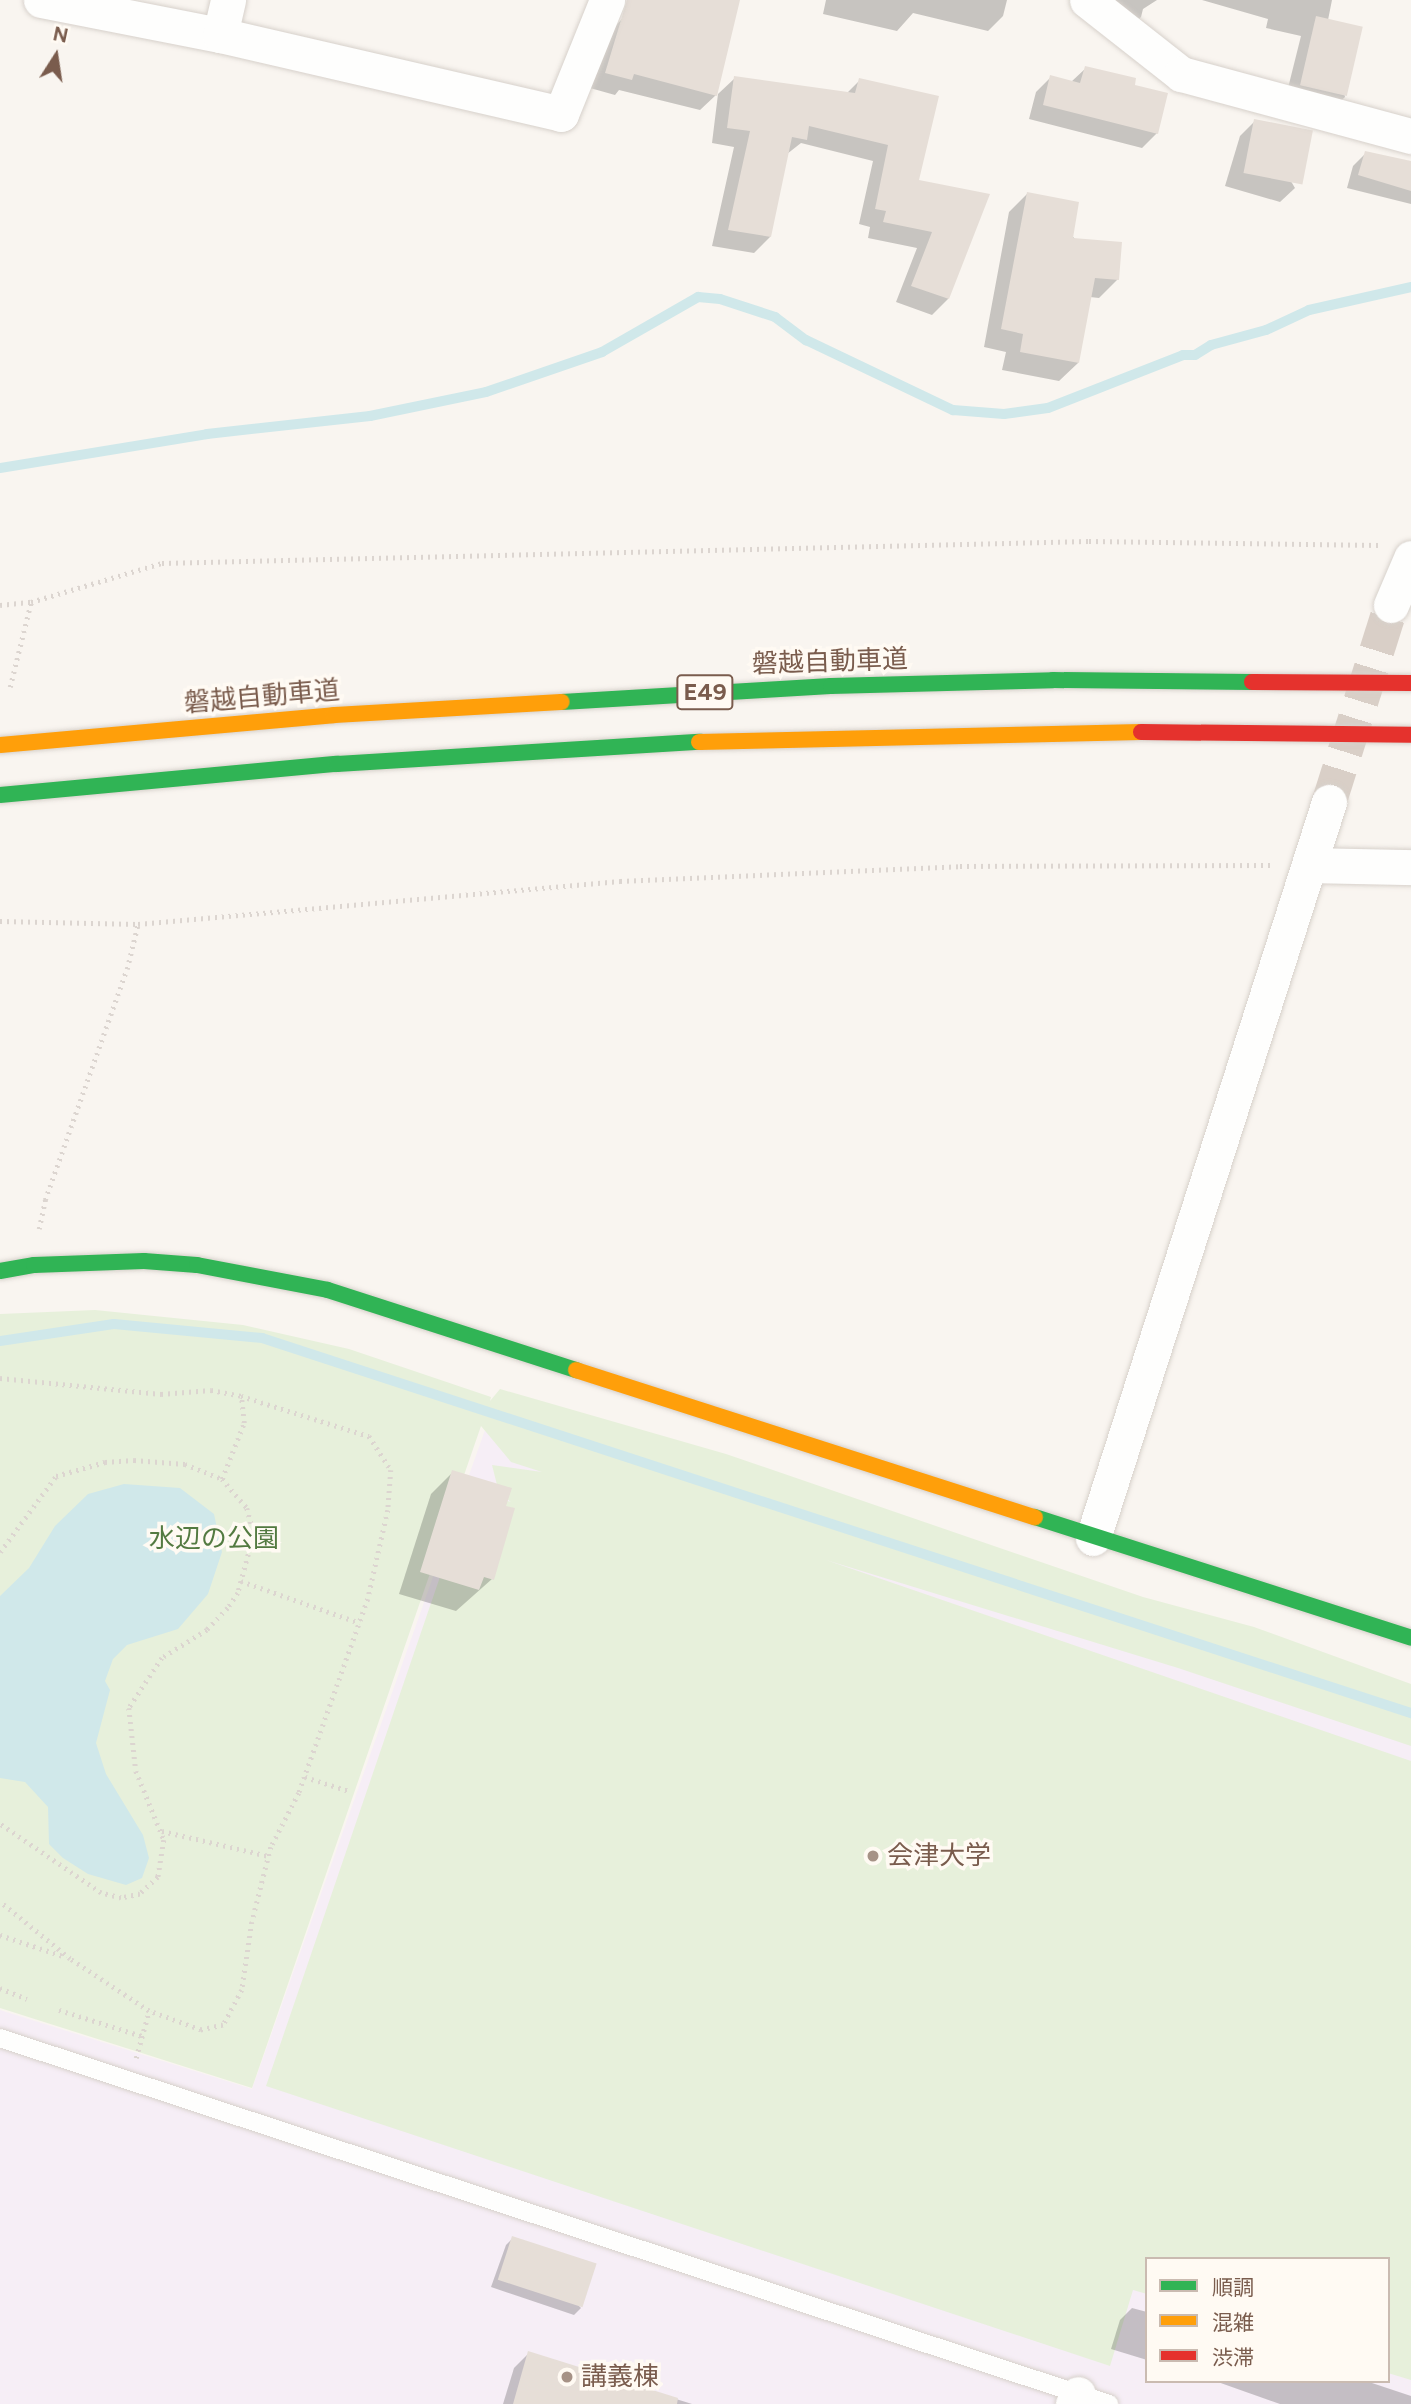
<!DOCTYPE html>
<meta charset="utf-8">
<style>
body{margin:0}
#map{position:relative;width:1411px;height:2404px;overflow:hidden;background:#f9f5f0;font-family:Figtree,"Noto Sans JP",sans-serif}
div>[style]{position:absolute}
.education>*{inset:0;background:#f6eef6}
.green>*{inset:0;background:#e7f0db}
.water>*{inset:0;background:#d0e8ea}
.shadow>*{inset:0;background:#0003}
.stream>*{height:10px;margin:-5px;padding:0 5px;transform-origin:5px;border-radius:5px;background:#d0e8ea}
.building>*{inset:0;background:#e6ded7;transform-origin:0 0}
.street-tunnel>*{height:35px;margin-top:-17.5px;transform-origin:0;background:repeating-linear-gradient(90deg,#d9cfc7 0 35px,transparent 0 53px)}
.path>*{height:4.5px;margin-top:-2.25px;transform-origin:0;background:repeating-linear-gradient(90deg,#dcd5d0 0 2px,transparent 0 7px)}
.roads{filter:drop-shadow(0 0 2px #d7d1cb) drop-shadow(0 0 2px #d7d1cb)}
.lane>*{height:18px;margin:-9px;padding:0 9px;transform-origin:9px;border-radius:9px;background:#fefefd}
.street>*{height:35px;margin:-17.5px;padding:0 17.5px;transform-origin:17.5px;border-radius:17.5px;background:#fefefd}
.fast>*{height:16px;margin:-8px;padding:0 8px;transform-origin:8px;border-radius:8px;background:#30b455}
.slow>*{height:16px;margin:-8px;padding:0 8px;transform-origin:8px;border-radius:8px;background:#ff9f0a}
.jam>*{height:16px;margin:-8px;padding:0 8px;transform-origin:8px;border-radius:8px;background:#e5322d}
.dots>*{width:19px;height:19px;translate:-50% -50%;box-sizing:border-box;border:4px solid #fffaf3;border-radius:50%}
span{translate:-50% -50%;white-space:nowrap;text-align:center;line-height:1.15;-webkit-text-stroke:7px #fffaf3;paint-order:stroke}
.shield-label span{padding:2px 5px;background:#fffaf3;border:2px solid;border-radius:5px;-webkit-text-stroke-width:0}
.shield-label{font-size:24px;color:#7a5c4d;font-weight:700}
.street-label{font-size:26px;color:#7a5c4d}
.park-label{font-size:26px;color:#537a41}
.poi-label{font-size:26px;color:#7a5c4d}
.left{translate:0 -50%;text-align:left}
.legend{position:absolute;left:1145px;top:2257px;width:245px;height:126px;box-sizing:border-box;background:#fffaf3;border:2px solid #cabbb1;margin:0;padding:9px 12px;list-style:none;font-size:21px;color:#7a5c4d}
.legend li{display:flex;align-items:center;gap:14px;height:35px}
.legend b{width:35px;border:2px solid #cabbb1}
.north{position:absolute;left:21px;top:21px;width:70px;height:70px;-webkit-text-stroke:5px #fffaf3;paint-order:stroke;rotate:12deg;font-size:19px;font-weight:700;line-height:28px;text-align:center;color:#7a5c4d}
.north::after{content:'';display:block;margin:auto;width:24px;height:32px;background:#7a5c4d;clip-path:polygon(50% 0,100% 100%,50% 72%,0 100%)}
</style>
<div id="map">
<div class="education">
<i style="clip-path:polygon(evenodd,497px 1396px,1411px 1702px,1411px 2404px,0 2404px,0 2010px,252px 2089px,497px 1396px,1147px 2259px,1388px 2259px,1388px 2381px,1147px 2381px,1147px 2259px)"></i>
</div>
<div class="green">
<i style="clip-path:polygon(95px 1310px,243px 1325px,349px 1349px,491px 1397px,490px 1401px,500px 1389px,726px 1454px,1143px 1597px,1254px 1627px,1411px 1684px,1411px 1746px,1178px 1668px,826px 1560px,1411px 1761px,1411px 2380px,1388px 2373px,1388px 2259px,1147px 2259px,1147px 2294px,1133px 2290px,1110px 2366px,266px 2086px,470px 1489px,511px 1502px,499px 1493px,492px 1465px,542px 1472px,511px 1462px,481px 1426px,252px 2088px,0 2008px,0 1314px)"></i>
</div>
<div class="water">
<i style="clip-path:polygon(124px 1484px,180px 1488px,214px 1514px,222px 1552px,208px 1594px,178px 1629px,127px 1645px,113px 1659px,105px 1681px,110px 1690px,96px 1743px,106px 1774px,143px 1835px,149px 1858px,142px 1878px,126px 1885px,88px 1874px,63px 1858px,49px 1844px,48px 1807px,25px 1782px,0 1778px,0 1596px,29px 1568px,55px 1526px,88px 1494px)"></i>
</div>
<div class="shadow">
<i style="clip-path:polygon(688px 0,738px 0,716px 95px,700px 110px,619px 90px,615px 95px,590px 88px,607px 35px,622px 19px)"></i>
<i style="clip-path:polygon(826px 0,1007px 0,1003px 16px,988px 31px,913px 13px,897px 31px,823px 14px)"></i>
<i style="clip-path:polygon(1100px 0,1157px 0,1143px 9px,1141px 17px,1126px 32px)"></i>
<i style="clip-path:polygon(1202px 0,1332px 0,1328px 20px,1345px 97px,1329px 112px,1285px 100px,1301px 36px,1266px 28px,1268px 19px)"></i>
<i style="clip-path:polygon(1086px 68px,1133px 86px,1157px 133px,1142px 148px,1029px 119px,1036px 92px,1051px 77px,1071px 82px)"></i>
<i style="clip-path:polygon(735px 78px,846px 94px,860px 80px,917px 181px,987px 195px,948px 299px,932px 315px,896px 302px,917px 248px,868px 238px,870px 227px,859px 224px,873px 161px,801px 143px,787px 154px,770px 237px,754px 253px,712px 246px,734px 147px,712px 143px,718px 94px)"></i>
<i style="clip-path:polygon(1255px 121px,1295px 188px,1280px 202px,1225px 186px,1240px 136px)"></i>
<i style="clip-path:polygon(1366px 153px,1411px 163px,1411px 204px,1347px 188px,1353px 166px)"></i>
<i style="clip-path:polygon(1027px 194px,1118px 279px,1099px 298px,1090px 297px,1078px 363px,1059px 381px,1002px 370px,1006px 352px,984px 347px,1009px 212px)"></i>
<i style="clip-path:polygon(453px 1472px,504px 1507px,492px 1579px,456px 1611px,399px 1594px,431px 1494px)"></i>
<i style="clip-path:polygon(513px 2238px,581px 2308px,574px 2315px,491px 2287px,506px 2245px)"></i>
<i style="clip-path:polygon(1132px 2308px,1147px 2312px,1147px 2360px,1111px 2349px,1120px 2320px)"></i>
<i style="clip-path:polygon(529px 2353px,692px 2404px,503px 2404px,514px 2368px)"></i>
<i style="clip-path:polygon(1215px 2381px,1366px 2381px,1411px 2396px,1411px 2404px,1280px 2404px)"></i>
</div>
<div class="stream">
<i style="left:0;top:468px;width:210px;rotate:-9.3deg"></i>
<i style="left:207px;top:434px;width:164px;rotate:-6.3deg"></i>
<i style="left:370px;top:416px;width:118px;rotate:-11.7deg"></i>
<i style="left:486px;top:392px;width:123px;rotate:-19deg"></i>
<i style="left:602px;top:352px;width:111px;rotate:-29.8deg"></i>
<i style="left:698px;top:297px;width:22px;rotate:5deg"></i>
<i style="left:720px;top:299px;width:58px;rotate:18.1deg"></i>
<i style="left:775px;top:317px;width:39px;rotate:37deg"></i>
<i style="left:806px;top:340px;width:163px;rotate:25.5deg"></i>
<i style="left:953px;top:410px;width:51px;rotate:4.5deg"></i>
<i style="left:1004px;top:414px;width:44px;rotate:-7.8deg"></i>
<i style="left:1048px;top:408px;width:145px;rotate:-21.4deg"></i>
<i style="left:1183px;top:355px;width:12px"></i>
<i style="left:1195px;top:355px;width:19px;rotate:-32deg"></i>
<i style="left:1211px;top:345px;width:57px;rotate:-15.3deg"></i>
<i style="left:1266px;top:330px;width:47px;rotate:-24.9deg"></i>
<i style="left:1309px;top:310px;width:105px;rotate:-12.7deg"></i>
<i style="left:0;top:1341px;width:115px;rotate:-8.5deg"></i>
<i style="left:114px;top:1324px;width:149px;rotate:5.4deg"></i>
<i style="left:262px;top:1338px;width:1209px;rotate:18.08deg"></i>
</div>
<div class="building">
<i style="clip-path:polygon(627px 0,740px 0,717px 96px,634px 74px,632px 80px,605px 73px)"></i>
<i style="left:1316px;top:16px;width:48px;height:71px;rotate:13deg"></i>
<i style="clip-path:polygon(1085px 66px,1136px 78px,1135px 85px,1168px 93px,1158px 134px,1043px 105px,1050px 75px,1080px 83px)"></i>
<i style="clip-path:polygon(734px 76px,855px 93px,859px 78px,939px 96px,919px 180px,990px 194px,949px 299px,911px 286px,932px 232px,883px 222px,886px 211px,875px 209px,888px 145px,809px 126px,807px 140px,792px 137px,771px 237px,728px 230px,750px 131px,727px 128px)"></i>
<i style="left:1254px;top:119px;width:60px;height:55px;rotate:11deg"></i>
<i style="clip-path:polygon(1365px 151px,1411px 161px,1411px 191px,1358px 175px)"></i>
<i style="clip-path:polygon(1027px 192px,1079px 202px,1073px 238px,1122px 242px,1119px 280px,1095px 278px,1079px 363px,1020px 352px,1023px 334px,1001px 329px)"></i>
<i style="clip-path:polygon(452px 1470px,512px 1488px,506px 1506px,515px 1508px,494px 1580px,484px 1577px,479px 1590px,420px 1572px)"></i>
<i style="left:512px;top:2236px;width:89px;height:46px;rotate:18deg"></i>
<i style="clip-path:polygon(528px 2351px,678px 2398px,677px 2404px,513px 2404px)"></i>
</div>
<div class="street-tunnel">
<i style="left:1329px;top:802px;width:207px;rotate:-72.5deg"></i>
</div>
<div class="path">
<i style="left:0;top:605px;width:31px;rotate:-6deg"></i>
<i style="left:31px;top:602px;width:137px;rotate:-16.6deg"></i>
<i style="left:162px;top:563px;width:927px;rotate:-1.36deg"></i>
<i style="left:1089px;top:541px;width:290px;rotate:0.8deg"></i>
<i style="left:10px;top:687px;width:88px;rotate:-76.1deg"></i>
<i style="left:0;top:921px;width:138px;rotate:1.2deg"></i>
<i style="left:138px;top:924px;width:484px;rotate:-5.1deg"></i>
<i style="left:620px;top:881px;width:340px;rotate:-2.5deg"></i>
<i style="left:960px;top:866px;width:314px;rotate:-0.2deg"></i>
<i style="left:39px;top:1229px;width:30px;rotate:-78deg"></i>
<i style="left:45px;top:1200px;width:245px;rotate:-70.5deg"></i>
<i style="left:127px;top:969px;width:46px;rotate:-76.3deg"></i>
<i style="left:0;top:1378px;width:162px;rotate:5.7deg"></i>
<i style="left:161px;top:1394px;width:50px;rotate:-4.6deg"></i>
<i style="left:211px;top:1390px;width:31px;rotate:11deg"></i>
<i style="left:241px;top:1396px;width:134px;rotate:17.4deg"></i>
<i style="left:369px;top:1436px;width:40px;rotate:57.1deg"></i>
<i style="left:391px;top:1470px;width:40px;rotate:94.3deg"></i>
<i style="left:388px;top:1510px;width:91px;rotate:102.7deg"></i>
<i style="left:368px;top:1599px;width:206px;rotate:109.6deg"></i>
<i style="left:299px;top:1793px;width:61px;rotate:117.4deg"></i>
<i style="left:271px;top:1847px;width:77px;rotate:104.2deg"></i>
<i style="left:252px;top:1922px;width:69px;rotate:98.4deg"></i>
<i style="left:242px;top:1990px;width:40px;rotate:118deg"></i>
<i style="left:223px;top:2025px;width:23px;rotate:167deg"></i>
<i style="left:201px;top:2030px;width:55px;rotate:-159.9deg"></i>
<i style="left:149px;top:2011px;width:95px;rotate:-146.6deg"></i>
<i style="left:70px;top:1959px;width:90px;rotate:-140.8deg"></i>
<i style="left:222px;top:1479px;width:60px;rotate:-68.6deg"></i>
<i style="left:244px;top:1423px;width:27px;rotate:-96deg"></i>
<i style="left:0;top:1552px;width:94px;rotate:-53.6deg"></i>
<i style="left:56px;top:1476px;width:51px;rotate:-15.9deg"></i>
<i style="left:105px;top:1462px;width:29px;rotate:-4deg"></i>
<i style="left:134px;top:1460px;width:51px;rotate:4.5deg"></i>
<i style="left:185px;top:1464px;width:40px;rotate:22deg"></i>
<i style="left:222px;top:1479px;width:38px;rotate:49deg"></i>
<i style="left:247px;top:1508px;width:27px;rotate:75deg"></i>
<i style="left:254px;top:1534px;width:61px;rotate:105.2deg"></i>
<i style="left:238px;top:1593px;width:18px;rotate:124deg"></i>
<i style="left:228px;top:1608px;width:30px;rotate:134deg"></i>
<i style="left:207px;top:1630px;width:53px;rotate:148.1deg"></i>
<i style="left:162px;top:1658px;width:60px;rotate:123.4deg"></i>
<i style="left:129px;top:1708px;width:63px;rotate:83.7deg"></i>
<i style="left:136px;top:1771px;width:74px;rotate:67.9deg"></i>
<i style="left:164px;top:1840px;width:37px;rotate:99deg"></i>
<i style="left:158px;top:1877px;width:25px;rotate:137deg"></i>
<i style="left:140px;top:1894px;width:19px;rotate:168deg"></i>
<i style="left:121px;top:1898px;width:21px;rotate:-166deg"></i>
<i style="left:101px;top:1893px;width:122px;rotate:-145.7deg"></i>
<i style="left:241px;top:1581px;width:126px;rotate:19.4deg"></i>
<i style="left:305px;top:1777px;width:46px;rotate:17.7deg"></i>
<i style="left:162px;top:1831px;width:110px;rotate:13.2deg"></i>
<i style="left:0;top:1935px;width:70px;rotate:18.4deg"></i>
<i style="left:0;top:1988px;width:29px;rotate:22deg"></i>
<i style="left:59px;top:2010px;width:87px;rotate:17.4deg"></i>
<i style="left:136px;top:2058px;width:49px;rotate:-74.5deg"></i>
</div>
<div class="roads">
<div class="lane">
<i style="left:0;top:2038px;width:1168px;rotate:18.26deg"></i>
</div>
<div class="street">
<i style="left:41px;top:0;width:182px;rotate:11.1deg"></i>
<i style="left:220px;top:35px;width:350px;rotate:13deg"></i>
<i style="left:561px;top:114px;width:123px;rotate:-68deg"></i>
<i style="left:1087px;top:0;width:120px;rotate:38.2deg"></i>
<i style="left:1181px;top:74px;width:238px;rotate:15.1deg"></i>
<i style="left:220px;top:35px;width:36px;rotate:-77deg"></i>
<i style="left:1391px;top:605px;width:51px;rotate:-66.9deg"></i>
<i style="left:1312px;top:865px;width:99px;rotate:1.2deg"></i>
<i style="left:1093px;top:1538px;width:773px;rotate:-72.22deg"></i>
<i style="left:1073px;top:2404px;width:11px;rotate:-63deg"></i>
</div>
<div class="fast">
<i style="left:562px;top:702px;width:269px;rotate:-3.4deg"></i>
<i style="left:831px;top:686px;width:222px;rotate:-1.5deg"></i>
<i style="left:1053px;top:680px;width:199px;rotate:0.6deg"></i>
<i style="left:0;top:795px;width:338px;rotate:-5.3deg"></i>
<i style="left:337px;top:764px;width:363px;rotate:-3.5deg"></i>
<i style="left:0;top:1271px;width:35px;rotate:-10deg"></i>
<i style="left:34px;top:1265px;width:110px;rotate:-2.1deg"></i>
<i style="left:144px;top:1261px;width:53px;rotate:4.3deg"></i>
<i style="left:197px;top:1265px;width:133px;rotate:10.8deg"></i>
<i style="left:328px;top:1290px;width:261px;rotate:17.9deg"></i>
<i style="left:1035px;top:1517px;width:395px;rotate:17.8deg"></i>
</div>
<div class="slow">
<i style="left:699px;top:742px;width:442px;rotate:-1.3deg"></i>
<i style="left:0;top:745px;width:335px;rotate:-5.1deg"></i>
<i style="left:334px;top:715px;width:228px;rotate:-3.3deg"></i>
<i style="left:576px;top:1370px;width:482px;rotate:17.8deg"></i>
</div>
<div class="jam">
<i style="left:1252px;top:682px;width:159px;rotate:0.4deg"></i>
<i style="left:1141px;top:732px;width:270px;rotate:0.6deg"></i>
</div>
</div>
<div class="dots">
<i style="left:873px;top:1856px;background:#a69286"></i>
<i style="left:567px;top:2377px;background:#a69286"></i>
</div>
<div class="shield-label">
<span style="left:705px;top:692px">E49</span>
</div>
<div class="street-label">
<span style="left:830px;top:662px;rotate:-2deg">磐越自動車道</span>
<span style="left:262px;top:697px;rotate:-5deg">磐越自動車道</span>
</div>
<div class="park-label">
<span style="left:214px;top:1539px">水辺の公園</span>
</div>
<div class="poi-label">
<span class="left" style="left:887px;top:1856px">会津大学</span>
<span class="left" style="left:581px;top:2377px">講義棟</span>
</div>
<ul class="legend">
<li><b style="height:9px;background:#30b455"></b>順調</li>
<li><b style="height:9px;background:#ff9f0a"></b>混雑</li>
<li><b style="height:9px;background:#e5322d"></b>渋滞</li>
</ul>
<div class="north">N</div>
</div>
